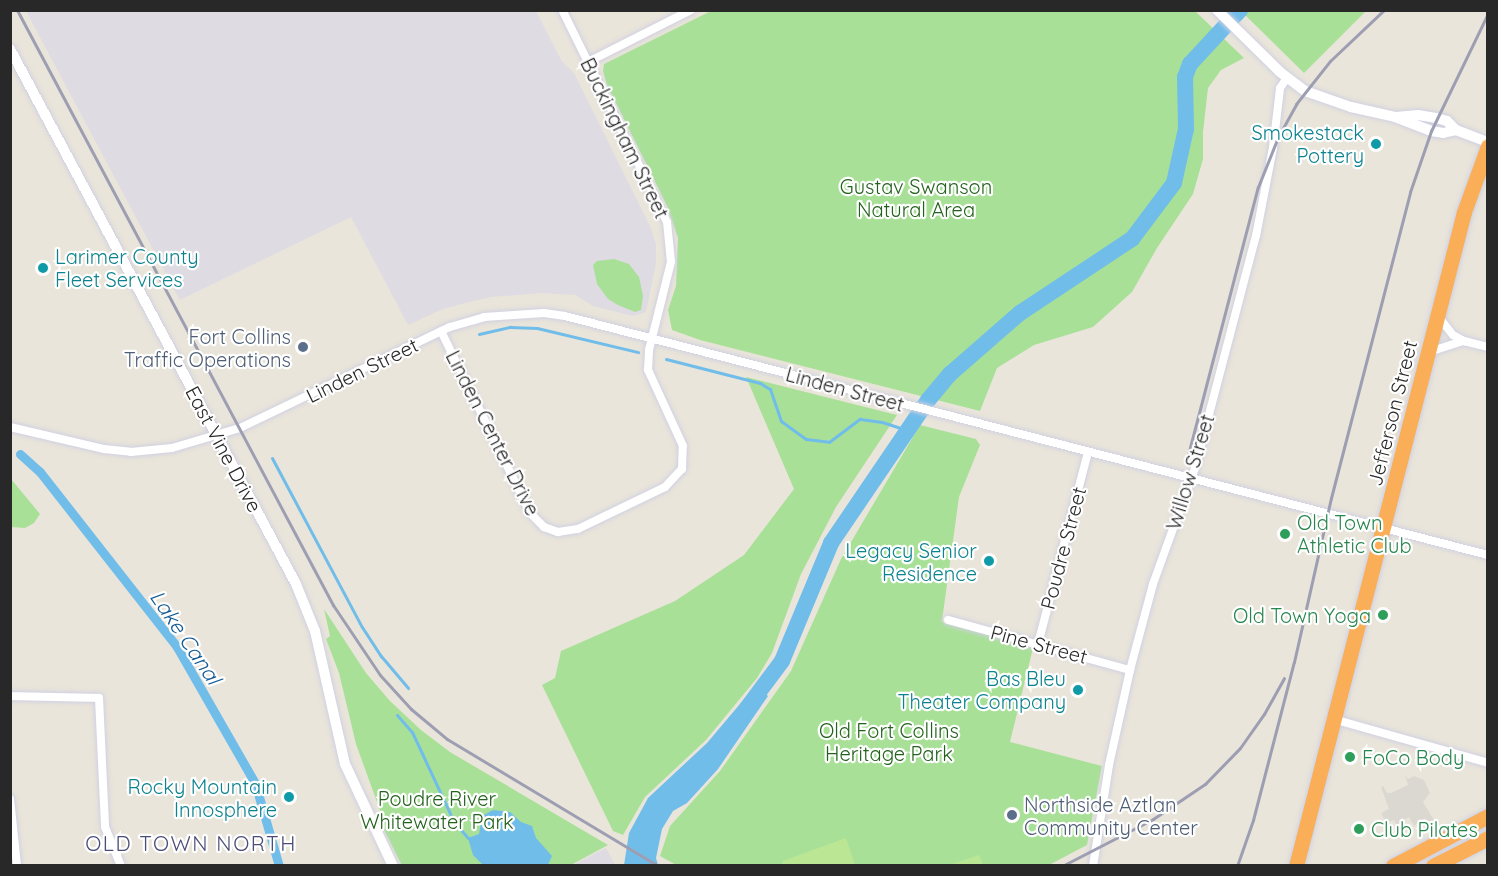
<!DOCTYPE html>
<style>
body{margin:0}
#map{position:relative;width:1498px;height:876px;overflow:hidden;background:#eae5da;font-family:Quicksand,sans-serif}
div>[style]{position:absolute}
.industrial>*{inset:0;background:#dedbe3}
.green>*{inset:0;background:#a9e098}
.pitch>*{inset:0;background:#bbe794}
.plaza>*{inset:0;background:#dbd8d1}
.water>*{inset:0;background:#70bdea}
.stream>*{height:3px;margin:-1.5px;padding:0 1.5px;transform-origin:1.5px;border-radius:1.5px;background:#70bdea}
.canal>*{height:9px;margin:-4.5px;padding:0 4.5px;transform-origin:4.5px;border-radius:4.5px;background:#70bdea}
.river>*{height:16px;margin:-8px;padding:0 8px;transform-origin:8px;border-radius:8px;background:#70bdea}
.roads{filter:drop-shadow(0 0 2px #d0d1e1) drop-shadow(0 0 2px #d0d1e1)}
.street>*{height:8px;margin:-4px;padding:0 4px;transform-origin:4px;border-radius:4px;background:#fff}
.secondary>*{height:10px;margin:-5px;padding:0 5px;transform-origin:5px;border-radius:5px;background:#fff}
.highway>*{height:15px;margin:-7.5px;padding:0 7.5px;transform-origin:7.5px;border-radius:7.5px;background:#f9ae57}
.rail>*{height:3px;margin:-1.5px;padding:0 1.5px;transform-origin:1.5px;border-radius:1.5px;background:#9d9eb2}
.dots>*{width:16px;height:16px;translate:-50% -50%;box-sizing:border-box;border:3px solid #fff;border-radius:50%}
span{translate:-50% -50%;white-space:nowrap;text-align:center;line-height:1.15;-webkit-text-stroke:4.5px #fff;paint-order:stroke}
.culture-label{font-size:20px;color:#0d838f}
.right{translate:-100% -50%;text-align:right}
.left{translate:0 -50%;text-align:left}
.street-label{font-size:20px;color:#282828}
.park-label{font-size:20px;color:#23621c}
.service-label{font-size:20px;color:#4e5e75}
.leisure-label{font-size:20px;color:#27864d}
.water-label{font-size:21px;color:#115993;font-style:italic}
.neighbourhood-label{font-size:21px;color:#4a4e77;letter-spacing:1.5px}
.frame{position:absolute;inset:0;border:12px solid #282828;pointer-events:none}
</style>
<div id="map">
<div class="industrial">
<i style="clip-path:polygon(26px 11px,536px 11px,561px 60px,574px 73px,651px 228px,656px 244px,656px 264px,646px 312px,633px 316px,593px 306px,575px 295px,541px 293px,491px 297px,465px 303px,443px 309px,408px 325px,351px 217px,180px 300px)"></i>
<i style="clip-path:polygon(606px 848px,615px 865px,573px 865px)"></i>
</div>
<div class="green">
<i style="clip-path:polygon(711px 11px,1195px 11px,1244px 58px,1221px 70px,1208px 88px,1203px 132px,1203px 159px,1193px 194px,1157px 248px,1132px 292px,1093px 327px,1034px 345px,997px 368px,980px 411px,700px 340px,672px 330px,668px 310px,676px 286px,678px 238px,667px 206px,607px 85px,603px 71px,604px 64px)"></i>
<i style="clip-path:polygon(1241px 11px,1366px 11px,1304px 73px)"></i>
<i style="clip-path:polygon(614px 259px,629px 264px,639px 277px,643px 296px,641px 310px,635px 312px,618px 305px,608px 299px,597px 284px,593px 265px,597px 261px)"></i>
<i style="clip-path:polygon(746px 377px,897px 415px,836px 507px,801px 574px,772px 653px,757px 678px,706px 740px,645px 797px,623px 835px,613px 831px,542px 685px,555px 678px,561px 651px,675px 601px,744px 555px,794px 489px)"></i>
<i style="clip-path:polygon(920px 425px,976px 439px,980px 445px,959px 497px,942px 621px,1033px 648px,1010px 742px,1102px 766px,1087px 845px,1047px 866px,678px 866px,660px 856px,670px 826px,720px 771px,791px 671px,841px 559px)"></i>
<i style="clip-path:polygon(11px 479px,40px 514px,34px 523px,25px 528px,11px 527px)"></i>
<i style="clip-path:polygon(324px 609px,366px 673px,390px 701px,421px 730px,450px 752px,608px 845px,571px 865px,401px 864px,381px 824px,382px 816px,356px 744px,339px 673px,326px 639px,330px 636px)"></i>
</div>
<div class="pitch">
<i style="clip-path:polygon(846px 838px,855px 865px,782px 865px,783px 861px)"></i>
<i style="clip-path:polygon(979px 855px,983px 865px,950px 865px)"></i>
</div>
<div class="plaza">
<i style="clip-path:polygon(1405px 775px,1408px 779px,1414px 776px,1424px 780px,1430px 793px,1423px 802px,1434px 820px,1428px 823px,1425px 818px,1414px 826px,1409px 817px,1404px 820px,1406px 825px,1402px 828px,1403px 838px,1394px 820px,1386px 823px,1381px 813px,1389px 809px,1381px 787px,1383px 786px,1387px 793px,1391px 793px,1408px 785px)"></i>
</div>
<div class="water">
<i style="clip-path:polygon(756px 685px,768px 696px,718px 769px,687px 803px,673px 811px,662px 829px,656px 858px,658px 865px,624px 865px,629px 833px,648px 798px,707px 743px)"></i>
<i style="clip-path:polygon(493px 810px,510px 812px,521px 822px,532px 826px,536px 838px,552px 856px,548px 865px,483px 865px,473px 855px,468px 838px,479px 834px,482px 816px)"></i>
</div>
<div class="stream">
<i style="left:479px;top:334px;width:32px;rotate:-13deg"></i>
<i style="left:510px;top:327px;width:27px;rotate:2deg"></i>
<i style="left:537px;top:328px;width:104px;rotate:13.4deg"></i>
<i style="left:666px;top:359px;width:97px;rotate:14.3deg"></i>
<i style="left:760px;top:383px;width:12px;rotate:31deg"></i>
<i style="left:770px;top:389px;width:34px;rotate:71deg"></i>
<i style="left:781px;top:421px;width:31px;rotate:36deg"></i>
<i style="left:806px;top:439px;width:23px;rotate:7deg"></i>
<i style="left:829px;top:442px;width:39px;rotate:-37deg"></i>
<i style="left:860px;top:419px;width:22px;rotate:8deg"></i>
<i style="left:882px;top:422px;width:26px;rotate:18deg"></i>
<i style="left:272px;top:458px;width:191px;rotate:62deg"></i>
<i style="left:362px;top:627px;width:35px;rotate:57deg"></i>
<i style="left:381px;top:656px;width:42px;rotate:49.8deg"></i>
<i style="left:397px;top:715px;width:23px;rotate:49deg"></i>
<i style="left:412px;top:732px;width:99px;rotate:65deg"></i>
<i style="left:454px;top:822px;width:21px;rotate:49deg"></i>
</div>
<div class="canal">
<i style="left:20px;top:454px;width:27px;rotate:42deg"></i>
<i style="left:40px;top:472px;width:222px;rotate:51.9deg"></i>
<i style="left:177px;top:647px;width:157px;rotate:60.2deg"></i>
<i style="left:255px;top:783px;width:86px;rotate:73.9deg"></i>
</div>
<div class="river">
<i style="left:747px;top:708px;width:59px;rotate:-53.3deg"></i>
<i style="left:782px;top:661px;width:128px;rotate:-67.4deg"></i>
<i style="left:831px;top:543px;width:174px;rotate:-55.8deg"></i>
<i style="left:929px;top:399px;width:33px;rotate:-50deg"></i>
<i style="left:950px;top:374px;width:93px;rotate:-41.1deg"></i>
<i style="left:1020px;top:313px;width:134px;rotate:-33.5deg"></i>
<i style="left:1132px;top:239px;width:70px;rotate:-53.1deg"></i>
<i style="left:1174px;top:183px;width:55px;rotate:-77.5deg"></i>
<i style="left:1186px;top:129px;width:52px;rotate:-91.1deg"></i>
<i style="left:1185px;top:77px;width:14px;rotate:-69deg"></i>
<i style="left:1190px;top:64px;width:74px;rotate:-47.2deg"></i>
</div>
<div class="roads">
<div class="street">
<i style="left:588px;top:62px;width:115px;rotate:-26.8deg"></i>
<i style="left:1438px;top:316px;width:24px;rotate:52deg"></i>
<i style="left:1453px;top:335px;width:13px;rotate:29deg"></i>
<i style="left:1464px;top:341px;width:25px;rotate:14deg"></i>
<i style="left:441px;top:331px;width:203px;rotate:63.9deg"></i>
<i style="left:530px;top:513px;width:20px;rotate:45deg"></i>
<i style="left:544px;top:527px;width:15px;rotate:20deg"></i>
<i style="left:558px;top:532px;width:20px;rotate:-9deg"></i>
<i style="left:578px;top:529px;width:97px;rotate:-25.8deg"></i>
<i style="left:665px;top:487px;width:25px;rotate:-47deg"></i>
<i style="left:682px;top:469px;width:23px;rotate:-88deg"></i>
<i style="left:683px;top:446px;width:84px;rotate:-114.7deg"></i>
<i style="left:648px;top:370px;width:20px;rotate:-87deg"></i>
<i style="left:649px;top:350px;width:91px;rotate:-76deg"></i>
<i style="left:671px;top:262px;width:40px;rotate:-95.7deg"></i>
<i style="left:667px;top:222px;width:237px;rotate:-116.3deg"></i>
<i style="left:1429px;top:352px;width:36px;rotate:-18deg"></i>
<i style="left:10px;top:427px;width:97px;rotate:13.2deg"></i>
<i style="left:104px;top:449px;width:27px;rotate:6deg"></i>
<i style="left:131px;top:452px;width:41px;rotate:-5.6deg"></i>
<i style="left:172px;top:448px;width:71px;rotate:-16.4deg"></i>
<i style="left:240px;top:428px;width:233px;rotate:-25.7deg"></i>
<i style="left:450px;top:327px;width:35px;rotate:-16deg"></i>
<i style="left:484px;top:317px;width:60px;rotate:-3.8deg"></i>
<i style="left:544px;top:313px;width:21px;rotate:8deg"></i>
<i style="left:565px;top:316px;width:953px;rotate:14.52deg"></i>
<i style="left:948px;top:620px;width:189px;rotate:15.4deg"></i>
<i style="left:1038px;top:644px;width:198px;rotate:-75.4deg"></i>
<i style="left:10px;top:696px;width:89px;rotate:1.3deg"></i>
<i style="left:99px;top:698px;width:129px;rotate:87.3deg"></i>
<i style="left:105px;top:827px;width:42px;rotate:67.7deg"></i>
<i style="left:1333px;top:719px;width:161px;rotate:15.8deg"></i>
<i style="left:10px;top:799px;width:67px;rotate:84deg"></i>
<i style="left:1093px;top:866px;width:102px;rotate:-81deg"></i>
<i style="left:1109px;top:765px;width:97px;rotate:-77.5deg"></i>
<i style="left:1130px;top:670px;width:89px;rotate:-75deg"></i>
<i style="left:1153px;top:584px;width:123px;rotate:-70.1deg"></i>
<i style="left:1195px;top:468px;width:240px;rotate:-75.3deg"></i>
<i style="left:1256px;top:236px;width:90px;rotate:-79.1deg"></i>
<i style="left:1273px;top:148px;width:60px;rotate:-83.3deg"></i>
<i style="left:1280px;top:88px;width:12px;rotate:-55deg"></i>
</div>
<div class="secondary">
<i style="left:1217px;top:10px;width:88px;rotate:44.5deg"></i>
<i style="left:1280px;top:72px;width:31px;rotate:37deg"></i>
<i style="left:1305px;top:91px;width:49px;rotate:19.2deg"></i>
<i style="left:1351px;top:107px;width:45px;rotate:12.8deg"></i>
<i style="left:1395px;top:117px;width:39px;rotate:21deg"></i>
<i style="left:1431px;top:131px;width:12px;rotate:9deg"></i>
<i style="left:1443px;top:133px;width:13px;rotate:-13deg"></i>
<i style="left:1456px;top:130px;width:34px;rotate:21deg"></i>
<i style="left:10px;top:49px;width:607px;rotate:61.87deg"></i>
<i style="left:296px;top:584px;width:51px;rotate:68deg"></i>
<i style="left:315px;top:631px;width:136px;rotate:77.3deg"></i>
<i style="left:345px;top:764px;width:113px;rotate:64.8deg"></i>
<i style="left:1396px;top:117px;width:22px;rotate:-5deg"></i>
<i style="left:1418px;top:115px;width:18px;rotate:9deg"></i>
<i style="left:1436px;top:118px;width:11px;rotate:15deg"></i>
<i style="left:1447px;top:121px;width:13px;rotate:45deg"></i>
</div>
<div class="highway">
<i style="left:1296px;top:866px;width:675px;rotate:-75.59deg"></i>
<i style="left:1464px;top:212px;width:70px;rotate:-70deg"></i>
<i style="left:1393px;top:866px;width:107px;rotate:-27.8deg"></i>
<i style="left:1433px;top:866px;width:62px;rotate:-27deg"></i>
</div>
</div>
<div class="rail">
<i style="left:17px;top:10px;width:674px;rotate:62.03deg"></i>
<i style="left:333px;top:605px;width:84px;rotate:56.1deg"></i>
<i style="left:380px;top:675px;width:46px;rotate:47.6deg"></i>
<i style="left:411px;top:709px;width:47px;rotate:39.8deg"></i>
<i style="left:447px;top:739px;width:246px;rotate:31deg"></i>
<i style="left:1188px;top:455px;width:277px;rotate:-75.4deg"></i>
<i style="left:1258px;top:187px;width:54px;rotate:-68.2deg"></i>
<i style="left:1278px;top:137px;width:38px;rotate:-61deg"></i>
<i style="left:1296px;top:104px;width:55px;rotate:-51.7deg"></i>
<i style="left:1330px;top:61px;width:74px;rotate:-43.4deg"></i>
<i style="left:1062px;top:866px;width:102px;rotate:-27.3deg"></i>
<i style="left:1153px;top:819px;width:63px;rotate:-33.9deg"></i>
<i style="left:1205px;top:784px;width:50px;rotate:-45.8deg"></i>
<i style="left:1240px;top:748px;width:42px;rotate:-54.8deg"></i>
<i style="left:1264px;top:714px;width:41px;rotate:-60.9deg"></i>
<i style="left:1237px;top:866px;width:49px;rotate:-70.8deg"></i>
<i style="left:1253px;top:820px;width:163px;rotate:-75.5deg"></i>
<i style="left:1294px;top:662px;width:168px;rotate:-77.3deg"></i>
<i style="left:1331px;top:498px;width:316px;rotate:-75.5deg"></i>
<i style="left:1410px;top:192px;width:65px;rotate:-71deg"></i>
<i style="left:1431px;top:131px;width:131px;rotate:-64.2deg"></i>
</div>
<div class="dots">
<i style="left:1376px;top:144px;background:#0f9aa8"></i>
<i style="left:43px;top:268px;background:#0f9aa8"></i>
<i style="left:303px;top:347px;background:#5c6f8a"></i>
<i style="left:1285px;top:534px;background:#2e9e5b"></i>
<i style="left:989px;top:561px;background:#0f9aa8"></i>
<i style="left:1383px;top:615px;background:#2e9e5b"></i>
<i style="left:1078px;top:690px;background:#0f9aa8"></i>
<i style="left:1350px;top:757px;background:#2e9e5b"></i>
<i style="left:289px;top:797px;background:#0f9aa8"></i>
<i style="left:1012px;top:815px;background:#5c6f8a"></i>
<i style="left:1359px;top:829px;background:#2e9e5b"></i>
</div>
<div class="culture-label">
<span class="right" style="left:1364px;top:144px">Smokestack<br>Pottery</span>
<span class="left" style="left:55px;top:268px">Larimer County<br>Fleet Services</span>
<span class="right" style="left:977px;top:562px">Legacy Senior<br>Residence</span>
<span class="right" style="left:1066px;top:690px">Bas Bleu<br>Theater Company</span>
<span class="right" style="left:277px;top:798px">Rocky Mountain<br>Innosphere</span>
</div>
<div class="street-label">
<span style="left:625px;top:138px;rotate:64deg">Buckingham Street</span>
<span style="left:362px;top:370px;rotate:-26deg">Linden Street</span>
<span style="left:845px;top:389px;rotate:15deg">Linden Street</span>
<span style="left:1392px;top:413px;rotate:-76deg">Jefferson Street</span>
<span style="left:493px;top:433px;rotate:63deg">Linden Center Drive</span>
<span style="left:224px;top:449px;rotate:62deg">East Vine Drive</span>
<span style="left:1190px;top:472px;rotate:-73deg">Willow Street</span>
<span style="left:1063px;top:548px;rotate:-75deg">Poudre Street</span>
<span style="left:1039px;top:644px;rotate:15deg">Pine Street</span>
</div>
<div class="park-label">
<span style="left:916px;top:198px">Gustav Swanson<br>Natural Area</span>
<span style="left:889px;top:742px">Old Fort Collins<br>Heritage Park</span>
<span style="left:437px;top:810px">Poudre River<br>Whitewater Park</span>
</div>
<div class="service-label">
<span class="right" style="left:291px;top:348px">Fort Collins<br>Traffic Operations</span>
<span class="left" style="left:1024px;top:816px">Northside Aztlan<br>Community Center</span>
</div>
<div class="leisure-label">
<span class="left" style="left:1297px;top:534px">Old Town<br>Athletic Club</span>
<span class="right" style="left:1371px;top:615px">Old Town Yoga</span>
<span class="left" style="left:1362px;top:757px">FoCo Body</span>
<span class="left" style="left:1371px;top:829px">Club Pilates</span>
</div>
<div class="water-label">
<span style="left:186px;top:637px;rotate:56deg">Lake Canal</span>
</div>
<div class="neighbourhood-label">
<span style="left:191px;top:843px">OLD TOWN NORTH</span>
</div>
<div class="frame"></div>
</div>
